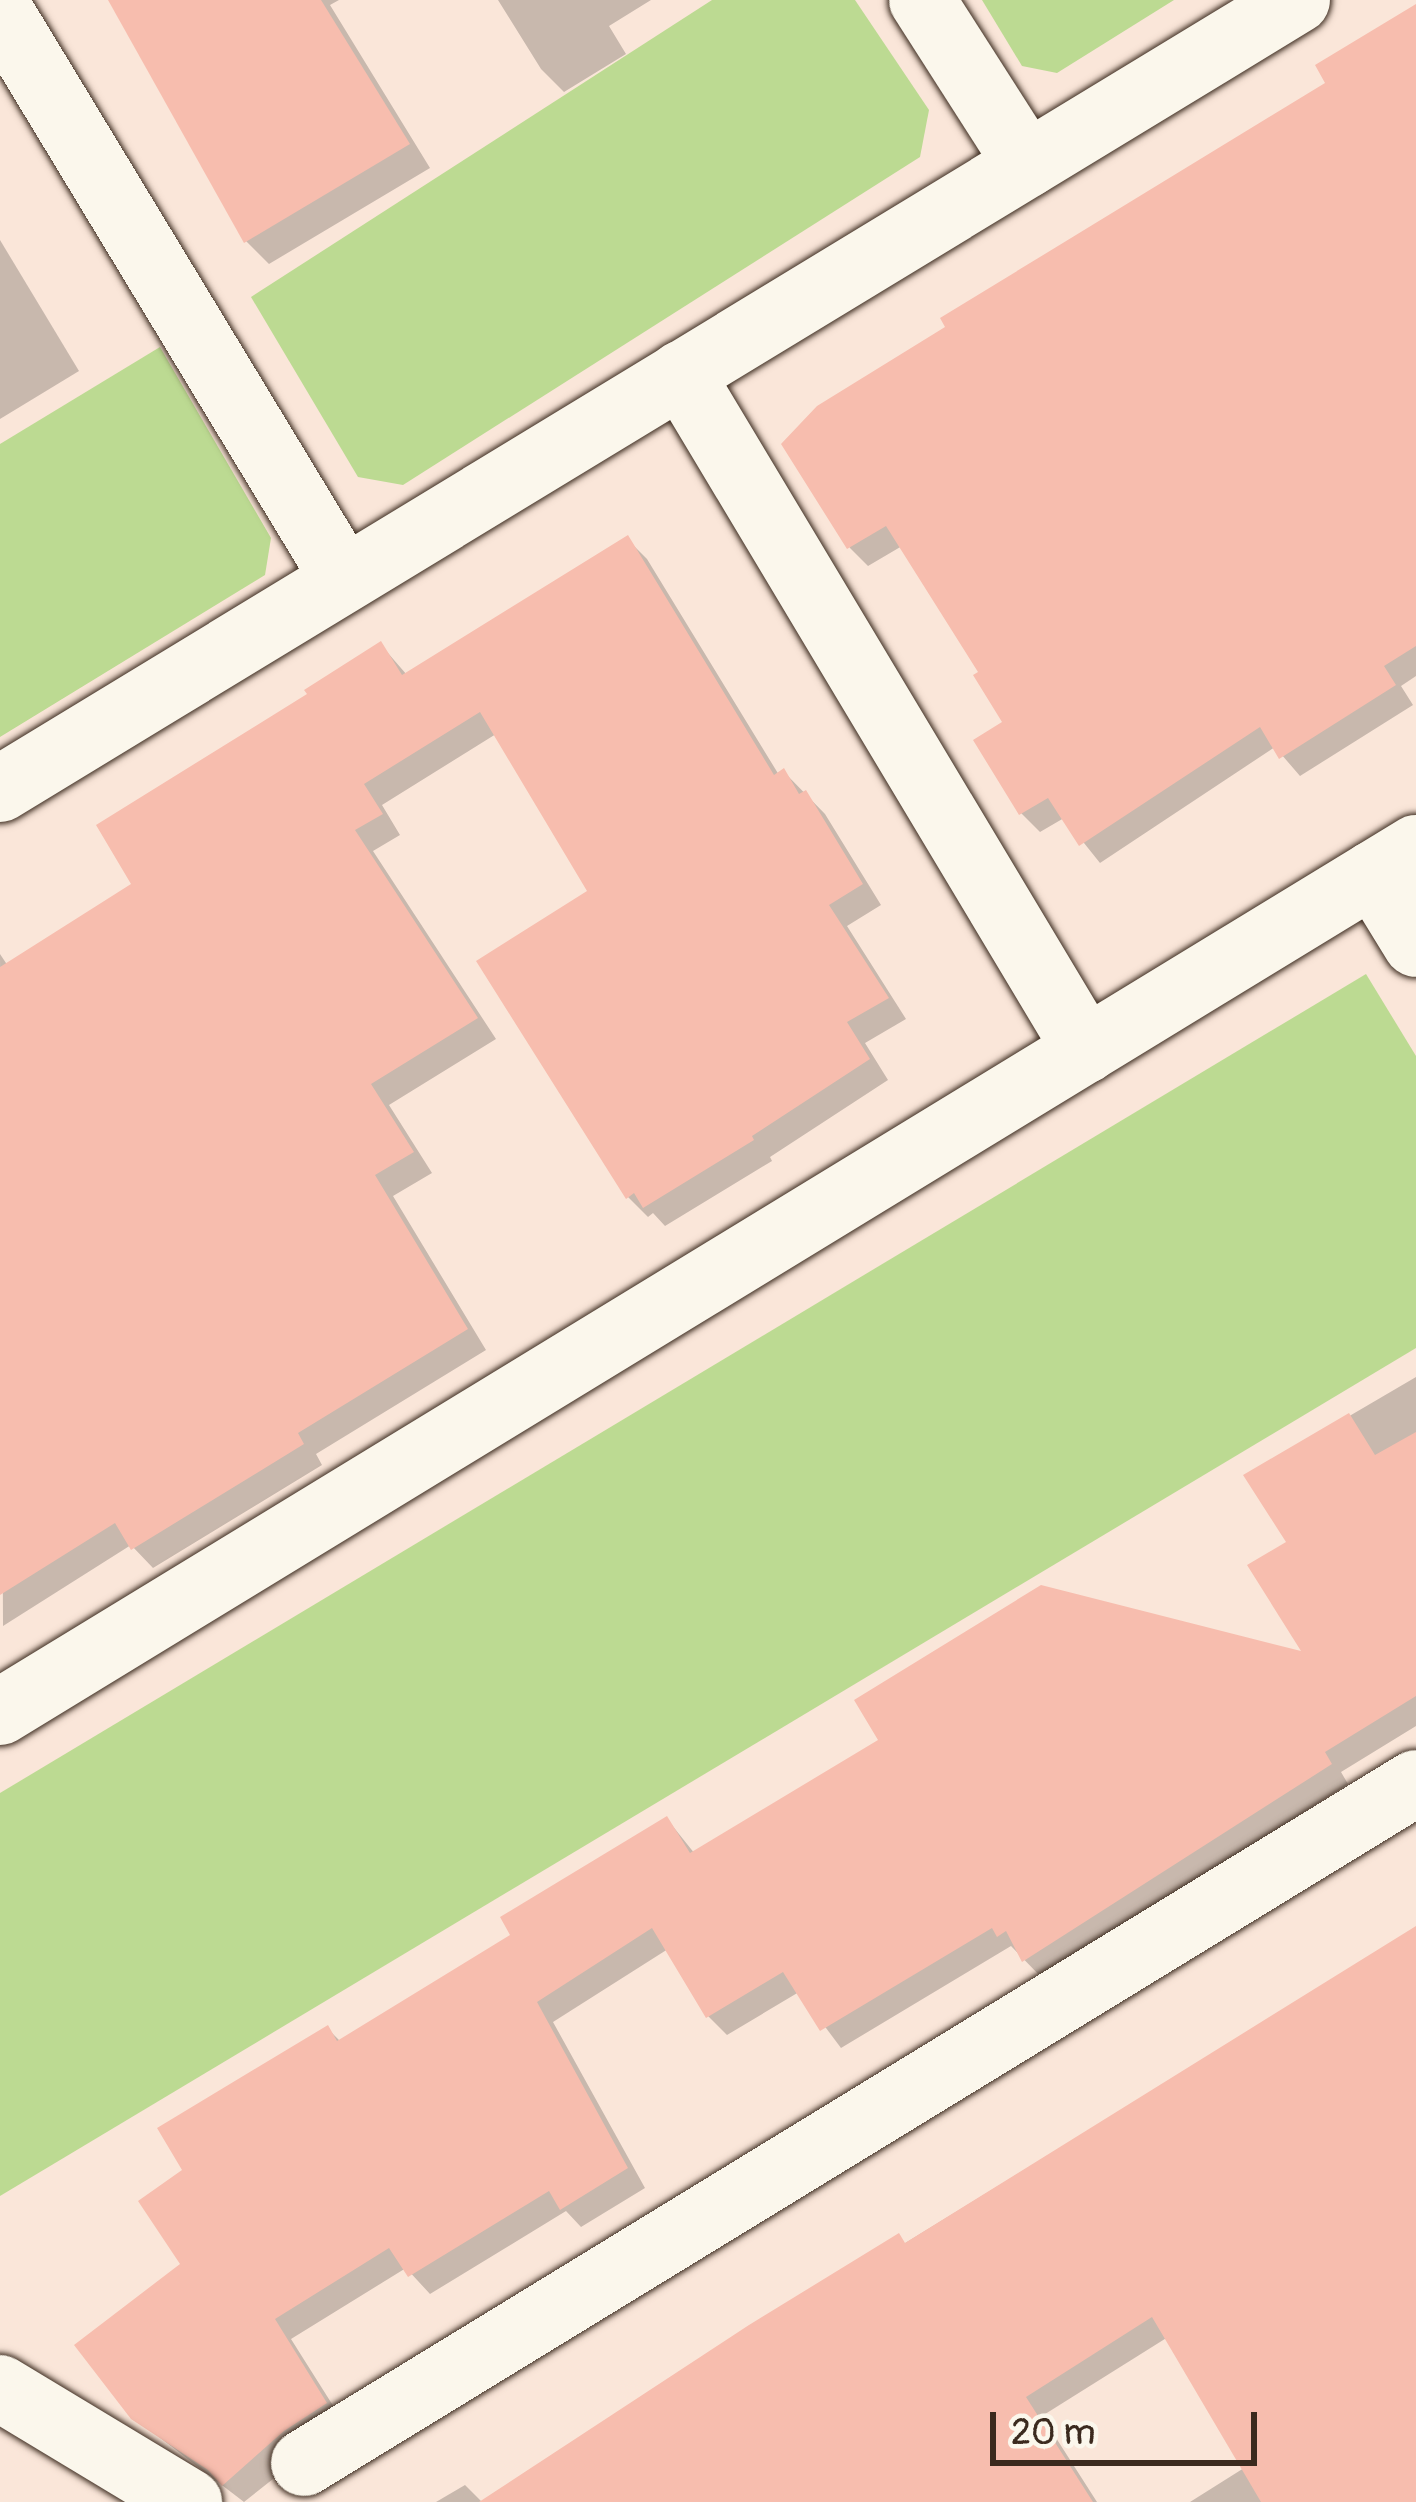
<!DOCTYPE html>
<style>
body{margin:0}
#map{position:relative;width:1416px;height:2502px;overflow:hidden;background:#fae6d9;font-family:Pangolin,sans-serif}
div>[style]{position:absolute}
.green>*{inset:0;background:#bcda92}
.shadow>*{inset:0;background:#0003}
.building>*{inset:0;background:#f7bdae}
.roads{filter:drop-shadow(0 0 3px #3b2a1e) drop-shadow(0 0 3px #3b2a1e)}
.street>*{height:66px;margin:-33px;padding:0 33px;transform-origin:33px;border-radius:33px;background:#fbf7ec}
span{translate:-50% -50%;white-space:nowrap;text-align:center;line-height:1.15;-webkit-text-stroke:10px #fbf7ec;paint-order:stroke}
.scale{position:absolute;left:990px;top:2412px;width:267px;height:54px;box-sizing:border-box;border:6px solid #3b2a1e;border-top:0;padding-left:15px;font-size:36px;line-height:42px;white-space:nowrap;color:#3b2a1e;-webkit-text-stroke:9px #fbf7ec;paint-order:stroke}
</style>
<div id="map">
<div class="green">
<i style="clip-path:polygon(712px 0,855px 0,929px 110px,920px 157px,403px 485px,358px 477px,251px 297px)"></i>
<i style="clip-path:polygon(982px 0,1174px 0,1057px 73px,1022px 66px)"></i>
<i style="clip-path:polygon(160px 347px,271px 538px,265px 575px,0 737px,0 444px)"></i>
<i style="clip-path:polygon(1366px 974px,1416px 1056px,1416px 1348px,0 2196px,0 1793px)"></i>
</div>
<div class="shadow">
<i style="clip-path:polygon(110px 0,339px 0,330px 5px,430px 168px,269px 264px,246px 241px)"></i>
<i style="clip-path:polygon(498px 0,651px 0,609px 26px,626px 54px,564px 92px,541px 69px)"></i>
<i style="clip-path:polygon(1416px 7px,1416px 676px,1401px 686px,1413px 705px,1300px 776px,1275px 747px,1100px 863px,1064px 818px,1040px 832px,1021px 813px,1006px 723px,982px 673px,902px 546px,868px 566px,850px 548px,784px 445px,1329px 84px)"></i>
<i style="clip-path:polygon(0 240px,79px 371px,0 419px)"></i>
<i style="clip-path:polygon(627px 539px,647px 559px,779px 775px,784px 772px,825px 814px,881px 905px,847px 926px,906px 1019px,865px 1043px,888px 1080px,770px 1157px,772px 1161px,665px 1226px,653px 1213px,648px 1217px,628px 1197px,591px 892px,496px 734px,382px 805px,400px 835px,373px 851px,496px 1039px,389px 1105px,432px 1173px,393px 1196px,486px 1350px,316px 1454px,322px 1465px,153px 1568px,131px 1545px,3px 1626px,0 954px,8px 966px,135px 885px,311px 695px,381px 645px,407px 675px)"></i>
<i style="clip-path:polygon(1416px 1377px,1416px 1726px,1341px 1772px,1348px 1784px,1043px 1979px,1011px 1946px,841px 2048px,799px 1992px,727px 2035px,708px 2016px,668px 1949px,553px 2022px,645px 2188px,581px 2227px,566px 2211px,430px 2294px,406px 2268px,291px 2339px,344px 2423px,244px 2502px,133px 2417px,184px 2265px,186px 2171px,328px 2029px,341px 2042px,514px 1936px,667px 1819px,695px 1854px,1307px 1656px,1290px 1543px,1247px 1476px)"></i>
<i style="clip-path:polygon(1416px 1929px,1416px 2502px,1190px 2502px,1244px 2468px,1168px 2337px,1042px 2416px,1097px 2502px,484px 2502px)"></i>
<i style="clip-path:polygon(465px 2485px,482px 2502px,436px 2502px)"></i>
</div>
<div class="building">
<i style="clip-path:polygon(108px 0,321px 0,410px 144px,244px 243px)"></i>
<i style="clip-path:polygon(1416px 4px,1416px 646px,1384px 666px,1396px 685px,1279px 759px,1260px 727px,1079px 846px,1048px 798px,1019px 815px,973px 740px,1002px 722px,973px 675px,978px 672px,886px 526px,847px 549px,781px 444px,817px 406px,945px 327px,940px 318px,1325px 83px,1315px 65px)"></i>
<i style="clip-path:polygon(628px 535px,774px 775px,784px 768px,799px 794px,806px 790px,863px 884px,829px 905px,889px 998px,847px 1022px,870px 1059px,752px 1136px,754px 1140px,643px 1208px,634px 1193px,626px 1199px,476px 961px,587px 891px,480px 712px,364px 784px,383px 814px,355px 830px,478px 1018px,371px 1084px,414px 1152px,375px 1175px,468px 1329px,298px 1433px,304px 1444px,131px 1550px,115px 1523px,0 1595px,0 967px,131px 884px,96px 825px,307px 694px,304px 690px,381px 641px,402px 675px)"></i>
<i style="clip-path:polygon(1349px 1413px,1375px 1455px,1416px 1432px,1416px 1696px,1325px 1752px,1332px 1764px,1022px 1962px,1006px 1931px,997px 1937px,992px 1928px,820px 2031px,783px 1972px,706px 2018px,652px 1928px,537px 2002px,628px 2168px,560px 2210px,549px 2191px,408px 2277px,389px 2248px,275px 2319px,327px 2403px,284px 2431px,222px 2486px,208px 2470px,131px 2419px,74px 2345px,180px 2264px,138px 2201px,182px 2170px,157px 2128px,328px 2025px,337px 2041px,510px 1935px,500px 1917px,667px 1816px,690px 1853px,878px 1740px,854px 1700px,1041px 1585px,1301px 1651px,1247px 1565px,1286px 1542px,1243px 1475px)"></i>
<i style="clip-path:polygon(1416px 1926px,1416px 2502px,1261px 2502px,1152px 2317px,1026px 2397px,1093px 2502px,479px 2502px,749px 2325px,899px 2233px,905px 2243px)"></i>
</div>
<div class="roads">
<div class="street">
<i style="left:922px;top:0;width:195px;rotate:57.4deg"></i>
<i style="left:0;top:11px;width:664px;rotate:58.8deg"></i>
<i style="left:681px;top:374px;width:788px;rotate:59.07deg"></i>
<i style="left:0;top:789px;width:1518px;rotate:-31.31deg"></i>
<i style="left:1373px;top:874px;width:82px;rotate:58.4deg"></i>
<i style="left:0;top:1712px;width:1659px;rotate:-31.39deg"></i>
<i style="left:0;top:2388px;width:221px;rotate:31.1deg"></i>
<i style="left:304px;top:2463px;width:1303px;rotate:-31.45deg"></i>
</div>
</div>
<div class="scale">20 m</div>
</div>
